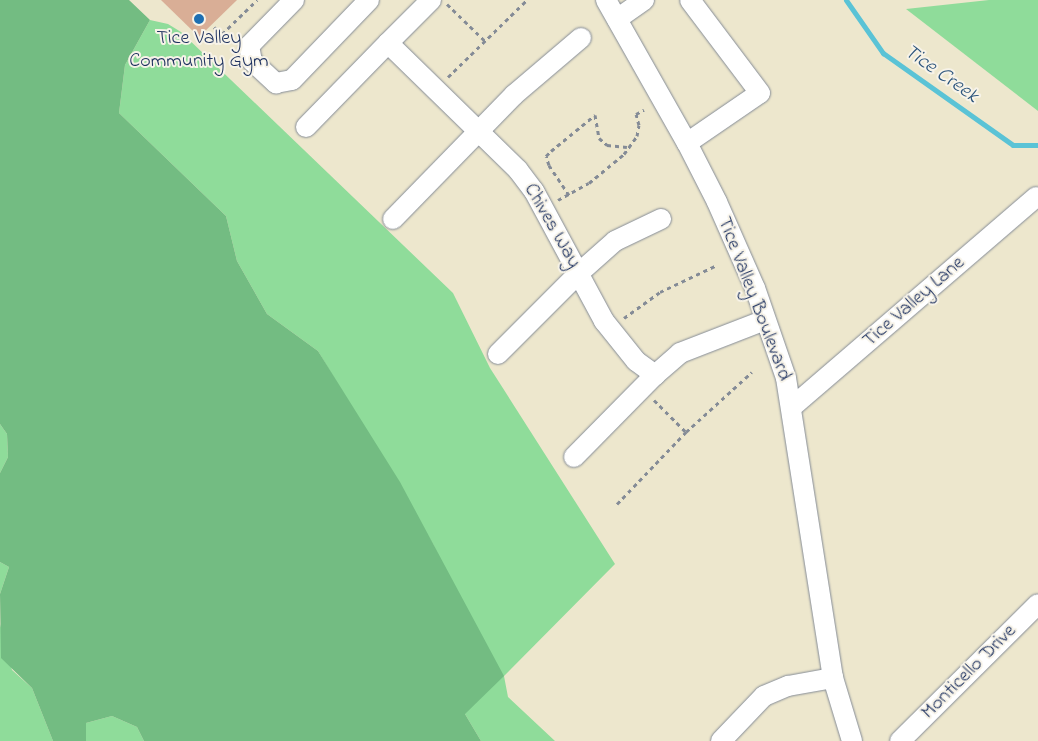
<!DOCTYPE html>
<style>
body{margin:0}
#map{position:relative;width:1038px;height:741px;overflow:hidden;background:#ede7cd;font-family:"Indie Flower",sans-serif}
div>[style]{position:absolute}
.green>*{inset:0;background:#8fdc9a}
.forest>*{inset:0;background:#73bc82}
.stream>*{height:5px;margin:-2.5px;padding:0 2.5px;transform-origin:2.5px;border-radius:2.5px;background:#5ac3d6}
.building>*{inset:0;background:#d9ae96}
.path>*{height:3px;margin-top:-1.5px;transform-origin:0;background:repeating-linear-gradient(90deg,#848b96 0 4px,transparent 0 8px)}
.roads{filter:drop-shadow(0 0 1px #848b96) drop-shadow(0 0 1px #848b96)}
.minor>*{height:20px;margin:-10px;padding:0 10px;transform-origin:10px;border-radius:10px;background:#fff}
.dots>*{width:14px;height:14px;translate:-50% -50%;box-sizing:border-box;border:2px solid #f7f3e8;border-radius:50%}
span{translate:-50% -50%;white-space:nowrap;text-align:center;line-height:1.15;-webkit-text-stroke:4px #f7f3e8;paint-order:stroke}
.poi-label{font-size:20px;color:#1b2f5e}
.street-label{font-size:20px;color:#1b2f5e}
.water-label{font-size:21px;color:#2b547c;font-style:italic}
</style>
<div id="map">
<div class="green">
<i style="clip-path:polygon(989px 0,1038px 0,1038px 111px,906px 9px)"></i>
<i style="clip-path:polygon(150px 20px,168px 24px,181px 32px,453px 293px,490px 368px,615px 564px,504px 676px,508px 697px,555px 741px,481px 741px,465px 714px,434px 546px,417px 516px,318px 351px,267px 314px,237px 261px,226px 216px,119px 113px,125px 65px)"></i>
<i style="clip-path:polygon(0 424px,7px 434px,8px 457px,0 473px)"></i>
<i style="clip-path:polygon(0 562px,9px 567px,0 594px)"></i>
<i style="clip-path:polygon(0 624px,12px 670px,32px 688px,53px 741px,0 741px)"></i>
<i style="clip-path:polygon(112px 716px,137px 727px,144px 741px,86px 741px,86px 723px)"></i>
</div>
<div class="forest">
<i style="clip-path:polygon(0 0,129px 0,150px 20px,125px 65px,119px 113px,226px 216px,237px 261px,267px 314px,318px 351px,400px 482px,504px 676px,465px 714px,481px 741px,144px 741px,137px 727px,112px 716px,86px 723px,86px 741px,53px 741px,32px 688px,1px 658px,0 594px,9px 567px,0 562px,0 473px,8px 457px,7px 434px,0 424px)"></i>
</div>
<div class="stream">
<i style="left:846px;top:0;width:65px;rotate:55.1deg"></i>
<i style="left:883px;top:53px;width:159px;rotate:35.3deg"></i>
<i style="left:1013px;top:145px;width:25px"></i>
</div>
<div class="building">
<i style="clip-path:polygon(161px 0,237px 0,199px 37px)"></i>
</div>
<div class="path">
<i style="left:447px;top:4px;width:52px;rotate:44.2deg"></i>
<i style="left:214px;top:27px;width:11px;rotate:41deg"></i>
<i style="left:222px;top:34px;width:49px;rotate:-44.2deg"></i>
<i style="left:448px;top:77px;width:110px;rotate:-44.3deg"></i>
<i style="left:569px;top:195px;width:36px;rotate:-124deg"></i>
<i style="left:549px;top:165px;width:9px;rotate:-108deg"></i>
<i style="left:546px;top:156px;width:7px;rotate:-45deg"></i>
<i style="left:551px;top:151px;width:57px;rotate:-39.3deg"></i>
<i style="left:595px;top:115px;width:23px;rotate:80deg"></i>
<i style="left:599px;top:138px;width:11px;rotate:41deg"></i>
<i style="left:607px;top:145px;width:20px;rotate:6deg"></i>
<i style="left:558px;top:200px;width:35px;rotate:-29deg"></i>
<i style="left:589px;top:183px;width:45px;rotate:-39.6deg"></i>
<i style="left:624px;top:154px;width:22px;rotate:-54deg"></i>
<i style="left:637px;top:136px;width:11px;rotate:-80deg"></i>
<i style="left:639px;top:125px;width:11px;rotate:-105deg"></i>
<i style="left:636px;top:114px;width:9px;rotate:-27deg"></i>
<i style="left:624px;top:318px;width:44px;rotate:-35.8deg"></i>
<i style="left:660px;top:292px;width:61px;rotate:-25.3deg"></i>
<i style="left:654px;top:400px;width:45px;rotate:45deg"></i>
<i style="left:617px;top:504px;width:100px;rotate:-46.2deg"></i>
<i style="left:686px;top:432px;width:89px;rotate:-42.3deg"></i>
</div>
<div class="roads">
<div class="minor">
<i style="left:294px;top:0;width:64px;rotate:134.4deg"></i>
<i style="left:249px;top:46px;width:15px;rotate:79deg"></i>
<i style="left:252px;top:61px;width:33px;rotate:43deg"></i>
<i style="left:276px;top:83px;width:16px;rotate:-11deg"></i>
<i style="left:292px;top:80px;width:111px;rotate:-46.1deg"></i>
<i style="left:431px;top:0;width:61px;rotate:135deg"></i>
<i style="left:388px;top:43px;width:182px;rotate:44.3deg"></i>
<i style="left:518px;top:170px;width:26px;rotate:53deg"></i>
<i style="left:534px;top:191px;width:148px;rotate:61.7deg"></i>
<i style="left:604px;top:321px;width:51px;rotate:51.3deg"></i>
<i style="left:636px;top:361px;width:24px;rotate:36deg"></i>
<i style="left:655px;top:375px;width:33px;rotate:-41deg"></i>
<i style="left:680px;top:353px;width:91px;rotate:-21.2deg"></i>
<i style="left:606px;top:0;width:164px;rotate:60.5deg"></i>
<i style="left:687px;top:143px;width:66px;rotate:63deg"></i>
<i style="left:717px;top:202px;width:94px;rotate:66.2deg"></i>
<i style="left:755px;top:288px;width:95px;rotate:71deg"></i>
<i style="left:786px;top:378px;width:304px;rotate:81.1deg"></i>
<i style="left:833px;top:678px;width:66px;rotate:73.2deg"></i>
<i style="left:617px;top:19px;width:33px;rotate:-35deg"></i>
<i style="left:306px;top:127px;width:117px;rotate:-45.7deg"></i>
<i style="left:687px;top:143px;width:88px;rotate:-34.4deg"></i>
<i style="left:760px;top:93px;width:116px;rotate:-127deg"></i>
<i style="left:393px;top:219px;width:173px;rotate:-45.7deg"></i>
<i style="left:514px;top:95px;width:88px;rotate:-40.4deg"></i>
<i style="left:498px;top:354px;width:115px;rotate:-45deg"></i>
<i style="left:579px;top:273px;width:48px;rotate:-41.6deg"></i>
<i style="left:615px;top:241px;width:51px;rotate:-25.6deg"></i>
<i style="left:792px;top:407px;width:322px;rotate:-40.7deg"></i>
<i style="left:574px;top:457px;width:115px;rotate:-45.4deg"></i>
<i style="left:721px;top:741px;width:62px;rotate:-46.3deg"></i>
<i style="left:764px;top:696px;width:26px;rotate:-23deg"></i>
<i style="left:788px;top:686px;width:46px;rotate:-10.1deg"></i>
<i style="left:900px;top:741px;width:194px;rotate:-44.8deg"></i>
</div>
</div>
<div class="dots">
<i style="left:199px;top:19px;background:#1f6fb2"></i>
</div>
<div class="poi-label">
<span style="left:199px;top:50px">Tice Valley<br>Community Gym</span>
</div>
<div class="street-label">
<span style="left:552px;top:226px;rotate:60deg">Chives Way</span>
<span style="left:754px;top:299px;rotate:69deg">Tice Valley Boulevard</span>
<span style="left:914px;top:302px;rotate:-41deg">Tice Valley Lane</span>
<span style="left:969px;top:672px;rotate:-45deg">Monticello Drive</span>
</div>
<div class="water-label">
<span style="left:941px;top:74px;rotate:35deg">Tice Creek</span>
</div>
</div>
